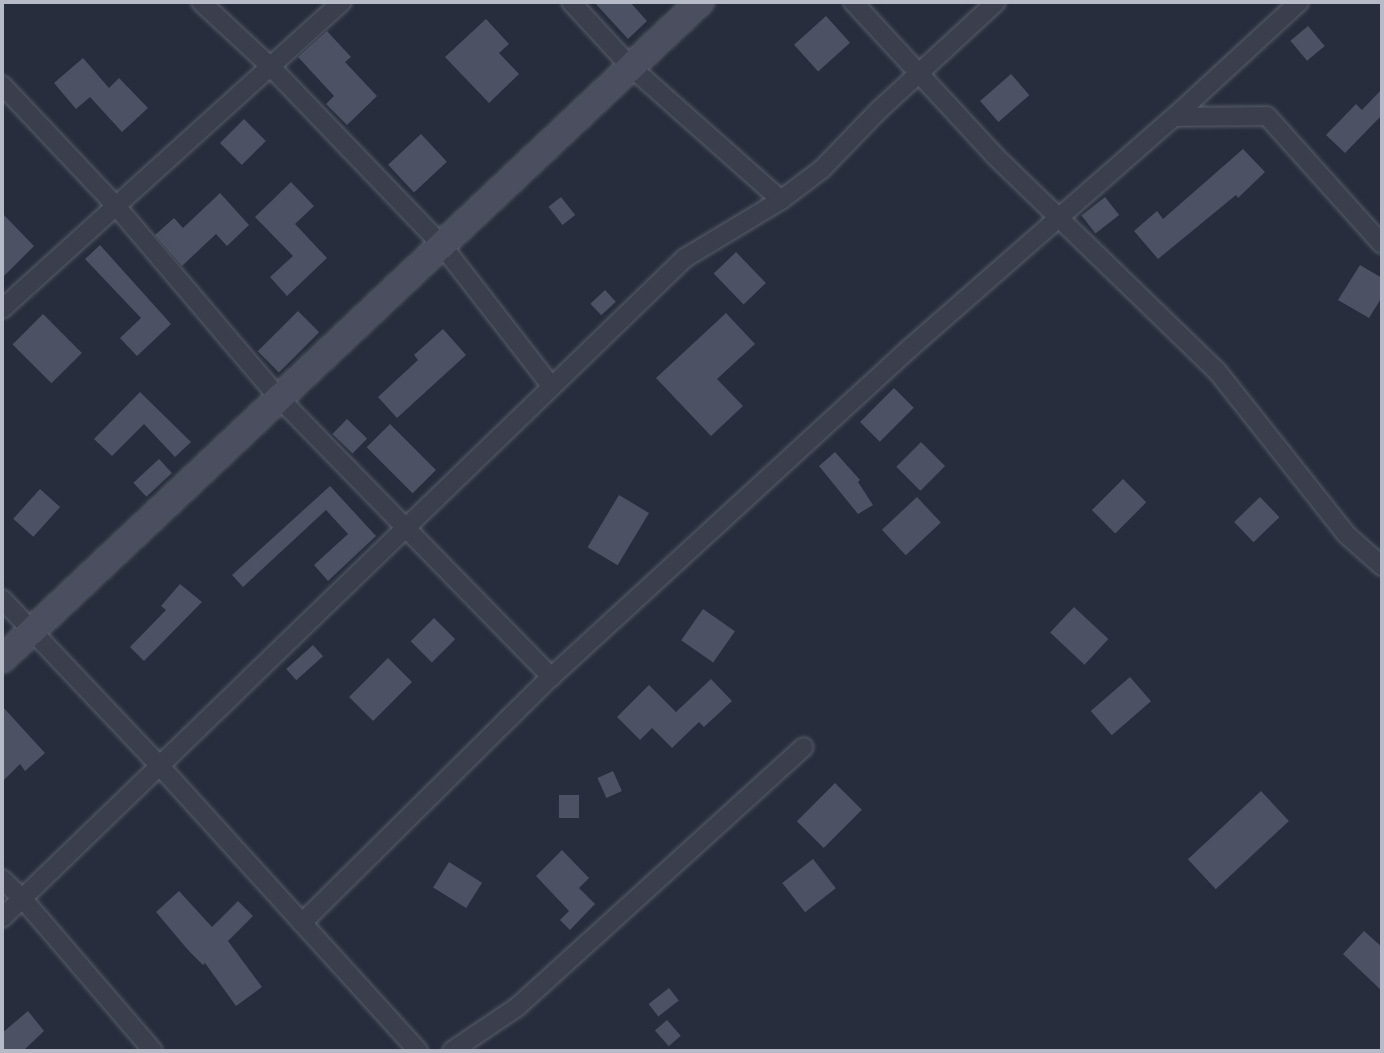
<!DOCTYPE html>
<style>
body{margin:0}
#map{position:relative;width:1384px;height:1053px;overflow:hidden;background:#272d3c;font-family:"DM Sans",sans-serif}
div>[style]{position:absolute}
.building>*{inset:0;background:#4c5163;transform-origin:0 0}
.roads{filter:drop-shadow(0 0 2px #595d6b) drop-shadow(0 0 2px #595d6b)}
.street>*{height:18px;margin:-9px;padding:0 9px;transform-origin:9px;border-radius:9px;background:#3b3f4d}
.secondary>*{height:26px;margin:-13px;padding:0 13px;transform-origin:13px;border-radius:13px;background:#4a4e5f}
span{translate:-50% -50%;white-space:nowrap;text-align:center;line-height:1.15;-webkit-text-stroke:7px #202432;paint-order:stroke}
.frame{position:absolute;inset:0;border:4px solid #b7bbc8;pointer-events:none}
</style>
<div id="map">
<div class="building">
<i style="clip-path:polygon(594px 2px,630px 2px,647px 21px,628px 39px)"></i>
<i style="left:826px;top:16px;width:36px;height:43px;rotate:48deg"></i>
<i style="clip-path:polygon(486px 19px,509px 44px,499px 53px,519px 74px,489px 103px,445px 57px)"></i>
<i style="left:1308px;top:26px;width:26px;height:23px;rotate:50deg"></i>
<i style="clip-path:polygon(327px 31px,351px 57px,345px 62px,377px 96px,347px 125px,326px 104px,334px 96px,298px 57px)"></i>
<i style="clip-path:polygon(83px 58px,109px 88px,119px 78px,148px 108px,122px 132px,90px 97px,76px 109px,54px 83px)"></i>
<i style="left:1011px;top:74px;width:28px;height:41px;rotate:49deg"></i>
<i style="clip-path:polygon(1382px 89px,1382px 115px,1345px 153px,1326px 135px,1356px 104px,1362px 110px)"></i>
<i style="left:244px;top:119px;width:31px;height:34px;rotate:45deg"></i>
<i style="left:421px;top:134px;width:38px;height:45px;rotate:47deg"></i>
<i style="clip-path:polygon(1243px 149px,1265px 172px,1238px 198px,1236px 195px,1158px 259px,1134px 231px,1157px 211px,1163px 219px)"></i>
<i style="clip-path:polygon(291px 182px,314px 206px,295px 224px,327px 258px,287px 296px,270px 277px,293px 256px,255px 217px)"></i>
<i style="clip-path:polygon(220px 193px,249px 225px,227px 246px,216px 234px,182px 266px,155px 235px,174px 218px,183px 228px)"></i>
<i style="left:561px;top:197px;width:23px;height:16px;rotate:52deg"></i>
<i style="left:1105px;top:197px;width:23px;height:30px;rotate:52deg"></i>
<i style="clip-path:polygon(2px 213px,34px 246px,2px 278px)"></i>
<i style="clip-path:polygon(100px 245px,171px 324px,137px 356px,120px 338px,141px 318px,85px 259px)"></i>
<i style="left:736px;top:252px;width:43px;height:31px;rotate:46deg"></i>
<i style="clip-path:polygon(1360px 265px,1382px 278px,1382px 297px,1369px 318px,1338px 300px)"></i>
<i style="left:605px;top:290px;width:16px;height:20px;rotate:47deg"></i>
<i style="left:298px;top:311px;width:30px;height:57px;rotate:45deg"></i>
<i style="clip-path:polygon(726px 313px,755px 344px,717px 379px,743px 406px,711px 436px,656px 378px)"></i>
<i style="left:43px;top:314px;width:55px;height:43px;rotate:45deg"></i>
<i style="clip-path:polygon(443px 329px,466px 355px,397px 418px,378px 397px,418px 360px,414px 355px)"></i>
<i style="left:894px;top:388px;width:28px;height:48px;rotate:45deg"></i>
<i style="clip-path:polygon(140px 392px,191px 442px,175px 457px,144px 424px,112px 456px,94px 439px)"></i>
<i style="left:347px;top:419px;width:28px;height:21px;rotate:44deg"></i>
<i style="left:390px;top:424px;width:65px;height:33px;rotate:45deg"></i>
<i style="left:921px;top:442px;width:34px;height:35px;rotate:45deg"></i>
<i style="clip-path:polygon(835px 452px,860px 480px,858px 482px,873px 505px,858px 514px,819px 466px)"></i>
<i style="left:159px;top:459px;width:19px;height:35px;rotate:47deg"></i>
<i style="left:1123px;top:479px;width:33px;height:44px;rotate:45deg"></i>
<i style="clip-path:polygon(330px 486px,376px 536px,328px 581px,314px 565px,348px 534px,326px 510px,243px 587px,232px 575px)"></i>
<i style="left:40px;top:489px;width:27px;height:40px;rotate:42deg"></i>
<i style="left:619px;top:495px;width:35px;height:61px;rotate:31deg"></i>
<i style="left:917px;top:497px;width:35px;height:48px;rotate:47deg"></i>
<i style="left:1260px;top:497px;width:28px;height:36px;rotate:46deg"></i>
<i style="clip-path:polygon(180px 584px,202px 602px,144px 661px,130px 647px,166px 610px,161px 606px)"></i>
<i style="left:1074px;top:607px;width:47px;height:35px;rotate:43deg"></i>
<i style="left:703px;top:609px;width:39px;height:38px;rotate:35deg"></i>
<i style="left:434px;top:618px;width:30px;height:33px;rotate:45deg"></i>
<i style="left:313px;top:645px;width:15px;height:36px;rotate:48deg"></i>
<i style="left:388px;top:658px;width:34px;height:55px;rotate:45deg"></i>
<i style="left:1130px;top:677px;width:32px;height:52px;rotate:49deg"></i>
<i style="clip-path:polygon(711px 679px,732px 701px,704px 727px,699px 722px,672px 748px,652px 728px,640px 740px,617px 717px,649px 685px,676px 712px)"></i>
<i style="clip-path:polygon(2px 706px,45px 753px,25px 771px,20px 764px,2px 782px)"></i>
<i style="left:613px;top:771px;width:22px;height:17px;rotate:66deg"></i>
<i style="left:835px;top:783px;width:38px;height:54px;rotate:45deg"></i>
<i style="left:1261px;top:791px;width:41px;height:100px;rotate:47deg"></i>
<i style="left:559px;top:795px;width:20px;height:23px"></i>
<i style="clip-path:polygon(562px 850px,589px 878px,579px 888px,595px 904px,570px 930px,560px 920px,569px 911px,536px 876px)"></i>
<i style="left:813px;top:859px;width:37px;height:39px;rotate:52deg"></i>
<i style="left:449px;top:862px;width:39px;height:30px;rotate:32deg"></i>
<i style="clip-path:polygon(179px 891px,212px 927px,238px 901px,253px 916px,228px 941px,262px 987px,236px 1006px,205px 963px,203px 965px,188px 950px,156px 912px)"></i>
<i style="clip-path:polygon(1364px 931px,1382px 947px,1382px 991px,1343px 954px)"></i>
<i style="left:669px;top:988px;width:16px;height:26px;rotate:52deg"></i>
<i style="clip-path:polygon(28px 1011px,44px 1031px,23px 1051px,2px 1051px,2px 1033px)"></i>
<i style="left:667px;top:1020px;width:21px;height:16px;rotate:49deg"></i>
</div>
<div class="roads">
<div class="street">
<i style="left:201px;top:2px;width:96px;rotate:42.9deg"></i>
<i style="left:271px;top:67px;width:245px;rotate:46.2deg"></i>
<i style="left:441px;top:244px;width:180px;rotate:52.2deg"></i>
<i style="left:571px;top:2px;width:88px;rotate:47.3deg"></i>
<i style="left:631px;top:67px;width:200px;rotate:41.6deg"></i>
<i style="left:853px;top:2px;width:208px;rotate:47.3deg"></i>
<i style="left:994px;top:155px;width:310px;rotate:44.1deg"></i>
<i style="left:1217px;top:371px;width:209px;rotate:51.6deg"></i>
<i style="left:1347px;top:535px;width:47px;rotate:41.5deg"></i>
<i style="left:2px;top:85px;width:166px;rotate:46.7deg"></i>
<i style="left:116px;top:206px;width:252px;rotate:49.7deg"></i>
<i style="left:279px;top:398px;width:390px;rotate:45.7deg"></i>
<i style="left:1174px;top:117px;width:170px;rotate:-42.6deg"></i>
<i style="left:2px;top:309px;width:458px;rotate:-42.1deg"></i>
<i style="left:2px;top:599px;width:228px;rotate:46.6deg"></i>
<i style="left:159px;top:765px;width:386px;rotate:47.8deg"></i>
<i style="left:2px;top:879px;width:28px;rotate:44deg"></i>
<i style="left:22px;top:898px;width:201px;rotate:49.4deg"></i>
<i style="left:2px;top:918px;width:950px;rotate:-44.02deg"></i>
<i style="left:685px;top:258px;width:112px;rotate:-31.1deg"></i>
<i style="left:781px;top:200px;width:51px;rotate:-37.1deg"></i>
<i style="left:822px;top:169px;width:82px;rotate:-46deg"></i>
<i style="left:879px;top:110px;width:159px;rotate:-42.7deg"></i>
<i style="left:302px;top:923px;width:350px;rotate:-44.7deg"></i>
<i style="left:551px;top:677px;width:488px;rotate:-42.5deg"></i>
<i style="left:911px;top:347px;width:349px;rotate:-41.2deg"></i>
<i style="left:1174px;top:117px;width:93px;rotate:-0.6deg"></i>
<i style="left:1267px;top:116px;width:172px;rotate:48.1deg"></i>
<i style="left:452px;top:1051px;width:78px;rotate:-34.1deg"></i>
<i style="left:517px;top:1007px;width:387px;rotate:-42.2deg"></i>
</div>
<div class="secondary">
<i style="left:2px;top:659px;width:959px;rotate:-43.27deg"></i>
</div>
</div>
<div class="frame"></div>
</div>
